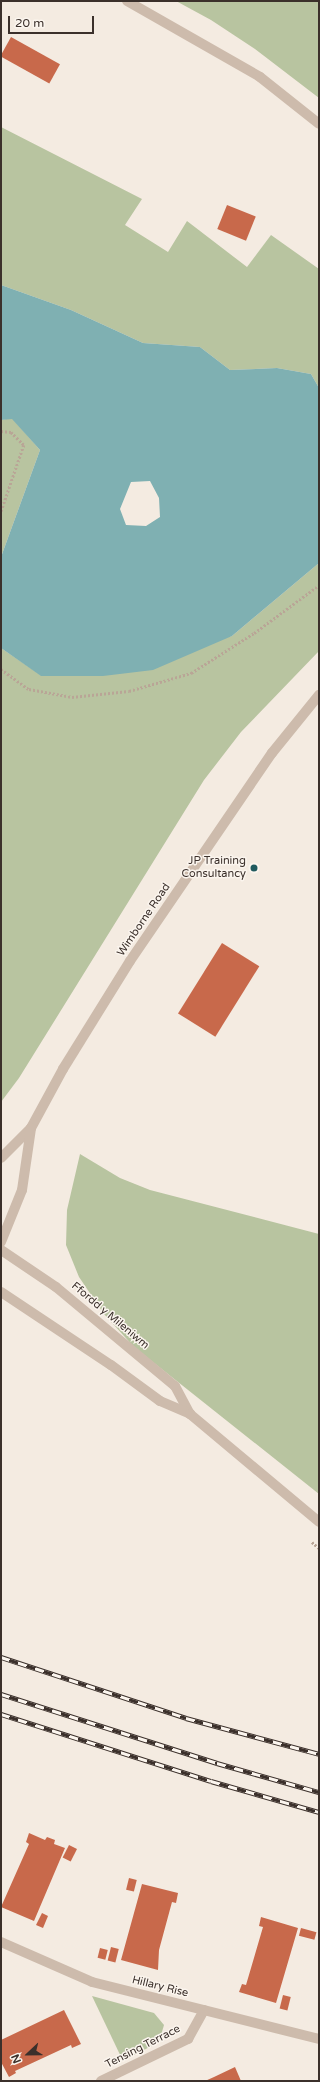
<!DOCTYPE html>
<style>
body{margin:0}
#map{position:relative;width:320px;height:2082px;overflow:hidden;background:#f4ebe1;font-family:"Varela Round",sans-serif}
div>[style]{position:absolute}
.green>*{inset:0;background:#b8c4a0}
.water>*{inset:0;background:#7fb0b2}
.building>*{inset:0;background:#c8694b;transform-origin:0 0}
.path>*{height:2.5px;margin-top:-1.25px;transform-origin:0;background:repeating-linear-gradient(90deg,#b9a596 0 2px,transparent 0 4px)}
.service>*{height:10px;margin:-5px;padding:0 5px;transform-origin:5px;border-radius:5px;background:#cdbbac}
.minor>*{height:10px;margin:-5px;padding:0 5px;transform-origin:5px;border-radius:5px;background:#cdbbac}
.tertiary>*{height:10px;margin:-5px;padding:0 5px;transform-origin:5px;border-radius:5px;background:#cdbbac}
.rail>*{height:4.5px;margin-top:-2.25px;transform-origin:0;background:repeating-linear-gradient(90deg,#fbf5ee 0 9px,#3b302b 0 18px);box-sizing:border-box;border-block:1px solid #3b302b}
.dots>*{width:11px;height:11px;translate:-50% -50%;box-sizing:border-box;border:2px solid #fbf5ee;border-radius:50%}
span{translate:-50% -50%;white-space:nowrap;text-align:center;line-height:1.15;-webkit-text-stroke:3px #fbf5ee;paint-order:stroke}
.poi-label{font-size:11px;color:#3b302b}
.right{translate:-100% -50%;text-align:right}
.street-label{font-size:11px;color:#3b302b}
.frame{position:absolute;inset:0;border:2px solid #3b302b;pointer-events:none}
.north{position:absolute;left:8px;top:2034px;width:40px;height:40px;-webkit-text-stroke:3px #fbf5ee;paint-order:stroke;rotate:248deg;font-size:11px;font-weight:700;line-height:16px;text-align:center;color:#3b302b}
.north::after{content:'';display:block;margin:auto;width:14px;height:18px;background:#3b302b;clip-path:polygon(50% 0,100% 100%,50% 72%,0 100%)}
.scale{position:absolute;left:8px;top:16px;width:86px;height:18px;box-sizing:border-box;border:2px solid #3b302b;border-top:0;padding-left:5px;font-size:12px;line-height:14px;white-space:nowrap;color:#3b302b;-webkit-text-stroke:3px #fbf5ee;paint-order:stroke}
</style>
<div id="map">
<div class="green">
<i style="clip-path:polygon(176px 1px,319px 1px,319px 98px,255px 49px,211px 20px)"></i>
<i style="clip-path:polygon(1px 127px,142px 199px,125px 225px,168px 252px,187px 221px,247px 267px,271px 235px,319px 269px,319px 388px,311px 374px,277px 368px,230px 370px,200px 347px,143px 343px,71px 310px,1px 285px)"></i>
<i style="clip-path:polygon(12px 418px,40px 450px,1px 557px,1px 420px)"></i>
<i style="clip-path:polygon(319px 563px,319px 651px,241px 732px,204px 780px,19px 1078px,1px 1102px,1px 648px,42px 676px,232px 636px)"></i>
<i style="clip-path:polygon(80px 1154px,120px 1178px,150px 1190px,319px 1234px,319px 1494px,134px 1347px,104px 1314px,79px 1277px,66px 1245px,67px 1210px)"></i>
<i style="clip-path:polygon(92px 1996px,154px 2013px,164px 2025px,159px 2042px,123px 2061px)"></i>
</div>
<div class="water">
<i style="clip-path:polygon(evenodd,1px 285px,71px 310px,143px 343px,200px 347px,230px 370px,277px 368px,311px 374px,319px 388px,319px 563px,232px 636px,153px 670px,103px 676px,41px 676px,1px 648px,1px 557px,40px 450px,12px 419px,1px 420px,1px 285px,150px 481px,159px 498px,160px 517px,146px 526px,126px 525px,120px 509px,131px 482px,150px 481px)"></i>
</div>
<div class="building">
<i style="left:11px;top:37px;width:56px;height:22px;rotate:29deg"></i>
<i style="left:227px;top:205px;width:31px;height:26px;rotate:22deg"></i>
<i style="left:222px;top:943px;width:44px;height:83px;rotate:32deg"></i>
<i style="clip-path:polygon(29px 1833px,45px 1840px,47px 1837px,55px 1840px,54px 1844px,65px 1848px,34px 1921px,1px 1907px,29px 1844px,26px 1842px)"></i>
<i style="left:69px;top:1845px;width:9px;height:14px;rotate:27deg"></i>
<i style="left:129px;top:1878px;width:8px;height:12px;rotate:14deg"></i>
<i style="clip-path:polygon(142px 1884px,178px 1893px,176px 1903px,172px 1902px,159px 1950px,158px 1970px,121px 1960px)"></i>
<i style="clip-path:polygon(42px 1913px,48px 1916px,43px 1928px,36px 1925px)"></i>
<i style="clip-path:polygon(261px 1917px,298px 1928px,276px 2003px,239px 1992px,242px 1984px,246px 1985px,263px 1927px,259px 1926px)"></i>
<i style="left:301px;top:1928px;width:16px;height:8px;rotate:15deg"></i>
<i style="left:111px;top:1947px;width:8px;height:14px;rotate:14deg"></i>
<i style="left:100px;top:1948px;width:8px;height:10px;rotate:14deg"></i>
<i style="left:283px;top:1995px;width:8px;height:14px;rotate:14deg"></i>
<i style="clip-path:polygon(64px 2010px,81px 2044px,72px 2048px,71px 2045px,15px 2071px,16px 2073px,9px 2077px,1px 2062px,1px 2040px)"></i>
<i style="clip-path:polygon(235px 2067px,241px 2081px,205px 2081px,214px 2077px)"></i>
</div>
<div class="path">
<i style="left:1px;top:431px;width:10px;rotate:6deg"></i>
<i style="left:11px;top:432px;width:18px;rotate:45deg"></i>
<i style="left:24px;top:445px;width:71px;rotate:108.9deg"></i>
<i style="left:1px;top:669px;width:34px;rotate:36deg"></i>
<i style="left:29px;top:689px;width:44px;rotate:10.5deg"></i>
<i style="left:72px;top:697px;width:57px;rotate:-6deg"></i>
<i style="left:129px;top:691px;width:65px;rotate:-16.2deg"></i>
<i style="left:191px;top:673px;width:75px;rotate:-32.4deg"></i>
<i style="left:254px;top:633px;width:81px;rotate:-36.4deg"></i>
<i style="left:312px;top:1542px;width:9px;rotate:41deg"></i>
</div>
<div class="service">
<i style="left:127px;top:1px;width:153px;rotate:29.7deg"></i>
<i style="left:260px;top:77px;width:75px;rotate:38.5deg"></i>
</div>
<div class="minor">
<i style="left:1px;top:1158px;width:42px;rotate:-45deg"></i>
<i style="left:31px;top:1128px;width:67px;rotate:-61.5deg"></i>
<i style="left:63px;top:1069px;width:127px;rotate:-58.2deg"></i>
<i style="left:130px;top:961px;width:252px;rotate:-55.7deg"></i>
<i style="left:272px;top:753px;width:75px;rotate:-51deg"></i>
<i style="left:1px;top:1242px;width:56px;rotate:-68deg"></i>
<i style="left:22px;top:1190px;width:63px;rotate:-81.7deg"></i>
<i style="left:1px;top:1942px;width:99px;rotate:23.7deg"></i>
<i style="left:92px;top:1982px;width:234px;rotate:14.1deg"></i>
<i style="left:101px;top:2081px;width:97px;rotate:-25.8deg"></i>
<i style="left:188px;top:2039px;width:33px;rotate:-61deg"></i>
</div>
<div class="tertiary">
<i style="left:1px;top:1250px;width:66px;rotate:33.9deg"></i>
<i style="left:56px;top:1287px;width:155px;rotate:39.8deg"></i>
<i style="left:175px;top:1386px;width:32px;rotate:62deg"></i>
<i style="left:1px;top:1292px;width:132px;rotate:33.6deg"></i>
<i style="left:111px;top:1365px;width:61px;rotate:36.3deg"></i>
<i style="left:160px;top:1401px;width:33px;rotate:23deg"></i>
<i style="left:190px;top:1414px;width:168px;rotate:39.9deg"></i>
</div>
<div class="rail">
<i style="left:1px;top:1657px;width:195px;rotate:18.2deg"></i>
<i style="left:186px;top:1718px;width:138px;rotate:15.1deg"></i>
<i style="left:1px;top:1694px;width:227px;rotate:17.7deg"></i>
<i style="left:217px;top:1763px;width:106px;rotate:15.9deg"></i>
<i style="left:1px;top:1714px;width:220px;rotate:17.7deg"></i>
<i style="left:211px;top:1781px;width:112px;rotate:16deg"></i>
</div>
<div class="dots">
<i style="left:254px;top:868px;background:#1f5a5e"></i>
</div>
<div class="poi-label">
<span class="right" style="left:246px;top:868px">JP Training<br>Consultancy</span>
</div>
<div class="street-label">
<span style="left:144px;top:920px;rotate:-56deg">Wimborne Road</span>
<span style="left:110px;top:1316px;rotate:40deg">Ffordd y Mileniwm</span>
<span style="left:160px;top:1987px;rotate:14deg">Hillary Rise</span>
<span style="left:143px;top:2047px;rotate:-27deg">Tensing Terrace</span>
</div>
<div class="frame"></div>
<div class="north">N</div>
<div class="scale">20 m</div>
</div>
